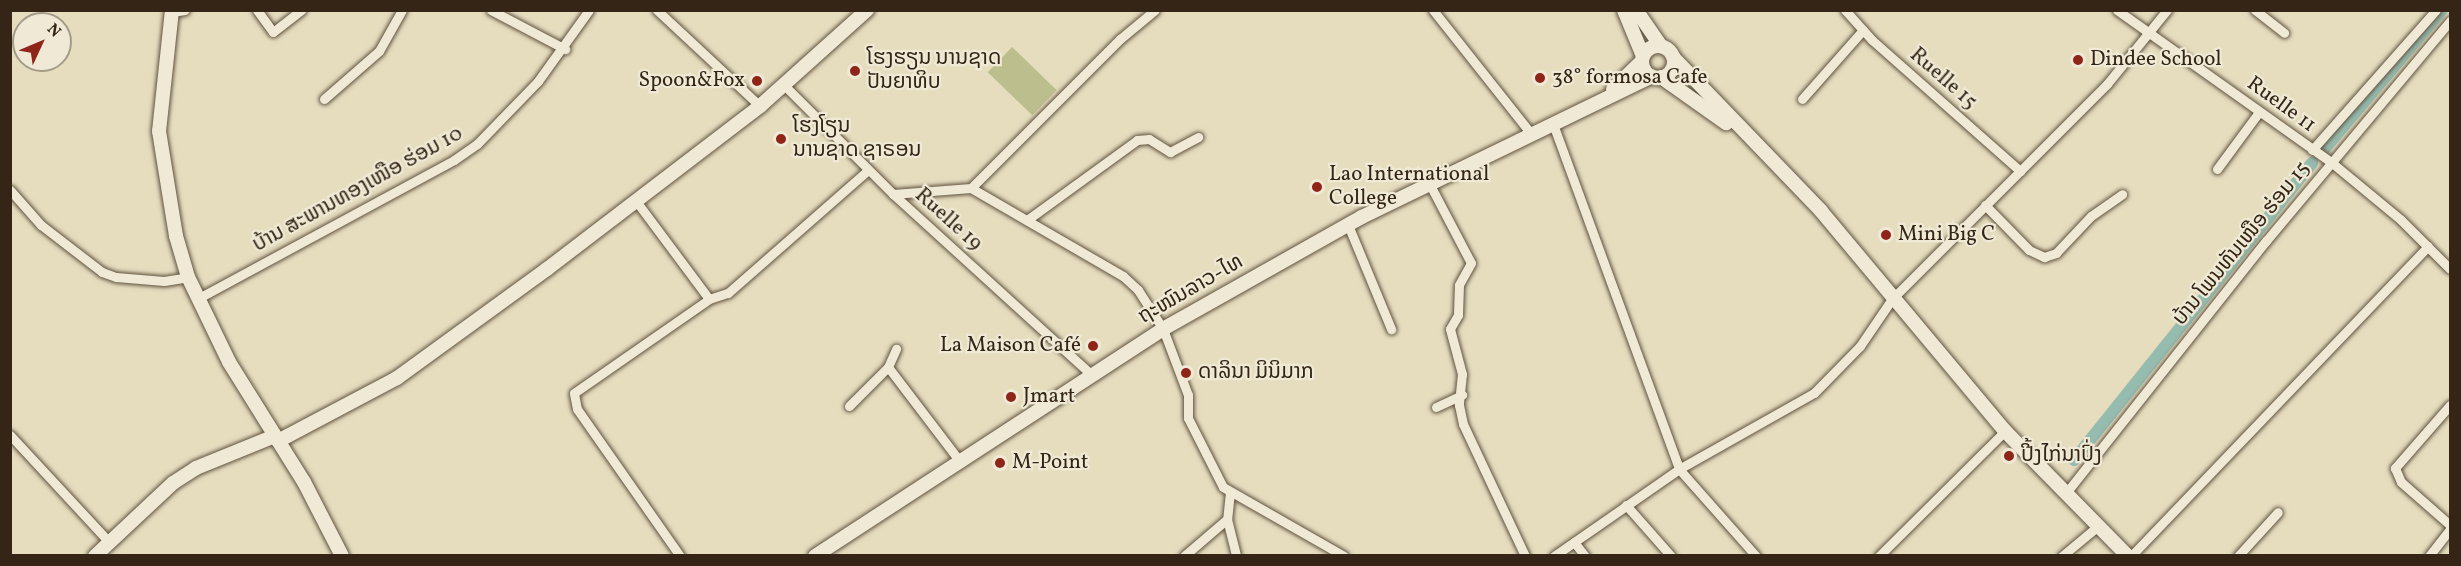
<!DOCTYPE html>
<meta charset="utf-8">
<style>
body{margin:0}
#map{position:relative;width:2461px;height:566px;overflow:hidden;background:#e6ddbf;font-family:Vollkorn,"Noto Sans Lao",serif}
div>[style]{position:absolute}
.green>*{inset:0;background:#bcbf8d;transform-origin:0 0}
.canal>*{height:12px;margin:-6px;padding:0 6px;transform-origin:6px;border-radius:6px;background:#96bcaf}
.roads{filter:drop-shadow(0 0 2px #605340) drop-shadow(0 0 2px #605340)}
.street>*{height:9px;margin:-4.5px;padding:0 4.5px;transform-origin:4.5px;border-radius:4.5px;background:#efe9d5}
.secondary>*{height:14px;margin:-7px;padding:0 7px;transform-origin:7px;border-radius:7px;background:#efe9d5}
.secondary>.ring{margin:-7px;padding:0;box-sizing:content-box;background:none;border:14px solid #efe9d5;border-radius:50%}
.dots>*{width:16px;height:16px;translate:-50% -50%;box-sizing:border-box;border:3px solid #efe9d5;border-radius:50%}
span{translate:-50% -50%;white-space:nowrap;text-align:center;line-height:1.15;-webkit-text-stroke:4.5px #efe9d5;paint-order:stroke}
.poi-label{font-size:21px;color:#342516}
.left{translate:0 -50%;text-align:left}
.right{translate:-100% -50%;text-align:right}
.street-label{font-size:21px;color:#342516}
.frame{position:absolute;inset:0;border:12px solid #342516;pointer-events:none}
.north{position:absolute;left:12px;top:12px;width:60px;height:60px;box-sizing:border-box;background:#efe9d5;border:2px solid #a49b89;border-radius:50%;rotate:46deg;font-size:16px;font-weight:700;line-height:24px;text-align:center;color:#342516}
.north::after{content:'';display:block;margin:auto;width:21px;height:27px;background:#8f2418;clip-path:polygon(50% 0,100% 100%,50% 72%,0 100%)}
</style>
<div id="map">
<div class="green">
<i style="left:1012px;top:47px;width:62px;height:35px;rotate:44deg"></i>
</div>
<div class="canal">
<i style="left:2325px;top:148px;width:181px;rotate:-49.7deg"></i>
<i style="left:2074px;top:460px;width:381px;rotate:-51.3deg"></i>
</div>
<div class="roads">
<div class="street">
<i style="left:257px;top:10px;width:27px;rotate:54deg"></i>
<i style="left:273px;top:32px;width:36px;rotate:-38deg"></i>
<i style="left:491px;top:10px;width:84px;rotate:27.8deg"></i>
<i style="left:657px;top:10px;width:141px;rotate:43deg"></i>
<i style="left:1433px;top:10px;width:159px;rotate:51.6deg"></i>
<i style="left:1845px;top:10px;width:40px;rotate:48deg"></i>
<i style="left:1872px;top:40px;width:198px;rotate:41.5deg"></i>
<i style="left:2117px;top:10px;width:262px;rotate:35.4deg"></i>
<i style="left:2331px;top:162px;width:91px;rotate:39.6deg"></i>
<i style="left:2401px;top:220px;width:69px;rotate:45deg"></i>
<i style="left:2255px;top:10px;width:37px;rotate:38deg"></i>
<i style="left:172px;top:12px;width:13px;rotate:-9deg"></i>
<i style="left:785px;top:86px;width:153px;rotate:45deg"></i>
<i style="left:893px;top:194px;width:269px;rotate:42.3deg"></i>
<i style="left:324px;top:99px;width:73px;rotate:-41.1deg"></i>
<i style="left:379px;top:51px;width:47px;rotate:-60.7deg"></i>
<i style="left:1802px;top:99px;width:92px;rotate:-48.5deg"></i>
<i style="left:1553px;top:124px;width:367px;rotate:69.9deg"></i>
<i style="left:1679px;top:469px;width:116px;rotate:48.5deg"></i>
<i style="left:2312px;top:150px;width:187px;rotate:-48.5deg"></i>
<i style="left:2217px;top:169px;width:71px;rotate:-53.6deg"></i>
<i style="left:1429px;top:183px;width:90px;rotate:62.3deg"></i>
<i style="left:1471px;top:263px;width:25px;rotate:119deg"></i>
<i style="left:1459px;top:285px;width:30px;rotate:92deg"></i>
<i style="left:1458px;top:315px;width:16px;rotate:120deg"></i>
<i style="left:1450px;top:329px;width:47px;rotate:75.1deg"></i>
<i style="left:1462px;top:374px;width:31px;rotate:96deg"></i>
<i style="left:1459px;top:405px;width:19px;rotate:78deg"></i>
<i style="left:1463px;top:424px;width:146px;rotate:64.8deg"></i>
<i style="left:971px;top:188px;width:211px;rotate:-45deg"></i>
<i style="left:1120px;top:39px;width:45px;rotate:-39.6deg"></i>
<i style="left:10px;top:190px;width:47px;rotate:48.5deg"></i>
<i style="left:41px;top:225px;width:77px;rotate:37.6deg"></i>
<i style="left:102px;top:272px;width:15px;rotate:20deg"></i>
<i style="left:116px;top:277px;width:48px;rotate:4.8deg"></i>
<i style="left:164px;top:281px;width:24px;rotate:-9deg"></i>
<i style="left:893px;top:194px;width:78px;rotate:-4.4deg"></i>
<i style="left:971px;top:188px;width:176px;rotate:30.1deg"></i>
<i style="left:1123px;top:276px;width:21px;rotate:43deg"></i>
<i style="left:1138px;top:290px;width:46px;rotate:57.3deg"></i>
<i style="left:1163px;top:329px;width:71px;rotate:69.3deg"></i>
<i style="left:1188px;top:395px;width:23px;rotate:90deg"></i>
<i style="left:1188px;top:418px;width:77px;rotate:63.1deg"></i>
<i style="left:1223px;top:487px;width:139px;rotate:29.7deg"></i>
<i style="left:636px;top:201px;width:122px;rotate:53.3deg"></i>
<i style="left:1985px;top:205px;width:63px;rotate:45.6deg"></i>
<i style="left:2029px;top:250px;width:17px;rotate:25deg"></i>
<i style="left:2044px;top:257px;width:13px;rotate:-18deg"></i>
<i style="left:2056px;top:253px;width:51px;rotate:-46.6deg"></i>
<i style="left:2091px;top:216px;width:38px;rotate:-35deg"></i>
<i style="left:1027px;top:220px;width:136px;rotate:-36deg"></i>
<i style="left:1137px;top:140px;width:12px;rotate:-5deg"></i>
<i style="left:1149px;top:139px;width:25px;rotate:32deg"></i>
<i style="left:1170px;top:152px;width:32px;rotate:-28deg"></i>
<i style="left:1348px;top:225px;width:113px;rotate:67.5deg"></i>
<i style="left:197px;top:299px;width:292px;rotate:-28.4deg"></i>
<i style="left:454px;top:160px;width:28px;rotate:-35deg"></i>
<i style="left:477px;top:144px;width:88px;rotate:-45.9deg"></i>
<i style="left:538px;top:81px;width:87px;rotate:-54.3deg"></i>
<i style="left:888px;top:367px;width:116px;rotate:52.7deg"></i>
<i style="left:2450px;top:405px;width:84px;rotate:131.1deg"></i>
<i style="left:2395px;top:468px;width:15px;rotate:67deg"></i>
<i style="left:2401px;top:482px;width:65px;rotate:41.3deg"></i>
<i style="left:849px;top:406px;width:55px;rotate:-45deg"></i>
<i style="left:888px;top:367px;width:20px;rotate:-66deg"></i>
<i style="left:1436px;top:407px;width:29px;rotate:-25deg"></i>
<i style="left:10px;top:435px;width:146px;rotate:47.2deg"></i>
<i style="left:1230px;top:492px;width:27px;rotate:96deg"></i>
<i style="left:1227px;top:519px;width:38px;rotate:76deg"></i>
<i style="left:2066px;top:493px;width:322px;rotate:-51.6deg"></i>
<i style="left:2266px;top:241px;width:287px;rotate:-50.1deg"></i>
<i style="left:1626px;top:505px;width:68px;rotate:48.6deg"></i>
<i style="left:1574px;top:542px;width:18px;rotate:52deg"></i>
<i style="left:680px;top:556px;width:179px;rotate:-125deg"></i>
<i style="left:577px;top:409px;width:16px;rotate:-101deg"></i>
<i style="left:574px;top:393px;width:165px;rotate:-34.8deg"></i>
<i style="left:709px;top:299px;width:20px;rotate:-18deg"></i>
<i style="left:728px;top:293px;width:186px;rotate:-41.3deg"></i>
<i style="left:1184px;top:556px;width:57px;rotate:-40.7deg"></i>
<i style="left:1554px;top:556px;width:152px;rotate:-34.8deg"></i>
<i style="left:1679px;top:469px;width:155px;rotate:-29.4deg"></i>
<i style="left:1814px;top:393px;width:66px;rotate:-45.6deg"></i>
<i style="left:1860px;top:346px;width:57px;rotate:-55.8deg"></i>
<i style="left:1892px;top:299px;width:304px;rotate:-45deg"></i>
<i style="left:2107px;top:84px;width:95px;rotate:-51deg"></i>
<i style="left:1879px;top:556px;width:177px;rotate:-44.8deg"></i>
<i style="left:2062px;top:556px;width:47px;rotate:-39.8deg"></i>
<i style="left:2131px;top:556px;width:429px;rotate:-46.2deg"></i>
<i style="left:2238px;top:556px;width:59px;rotate:-47.7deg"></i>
<i style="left:2429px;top:556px;width:34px;rotate:-52deg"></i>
</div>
<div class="secondary">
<i style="left:172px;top:10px;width:122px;rotate:96.1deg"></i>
<i style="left:159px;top:131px;width:106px;rotate:80.8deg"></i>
<i style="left:176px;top:236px;width:43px;rotate:73.7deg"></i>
<i style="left:188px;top:277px;width:94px;rotate:64.2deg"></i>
<i style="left:229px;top:362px;width:142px;rotate:58deg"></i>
<i style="left:304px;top:482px;width:83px;rotate:62.8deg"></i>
<i style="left:1624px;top:10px;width:50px;rotate:67.6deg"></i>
<i style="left:1636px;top:10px;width:44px;rotate:55.2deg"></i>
<i class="ring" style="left:1642px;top:46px;width:18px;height:18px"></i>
<i style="left:1673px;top:57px;width:214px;rotate:46.1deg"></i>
<i style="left:1821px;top:211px;width:287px;rotate:50.1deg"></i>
<i style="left:2005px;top:431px;width:175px;rotate:45.5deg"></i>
<i style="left:1661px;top:77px;width:80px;rotate:35.3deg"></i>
<i style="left:1613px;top:89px;width:40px;rotate:-44deg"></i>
<i style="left:278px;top:441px;width:135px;rotate:-27.9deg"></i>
<i style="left:397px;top:378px;width:185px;rotate:-36deg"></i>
<i style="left:547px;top:269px;width:268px;rotate:-37.4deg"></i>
<i style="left:760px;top:106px;width:144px;rotate:-41.9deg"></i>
<i style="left:95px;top:556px;width:107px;rotate:-43.1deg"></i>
<i style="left:173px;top:483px;width:27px;rotate:-33deg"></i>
<i style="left:196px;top:468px;width:85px;rotate:-22.1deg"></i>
<i style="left:815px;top:556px;width:415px;rotate:-33.1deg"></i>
<i style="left:1163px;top:329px;width:228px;rotate:-29.4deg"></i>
<i style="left:1362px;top:217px;width:322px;rotate:-25.9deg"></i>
</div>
</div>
<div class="dots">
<i style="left:2078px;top:60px;background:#8f2418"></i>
<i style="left:855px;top:71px;background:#8f2418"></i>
<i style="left:1540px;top:78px;background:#8f2418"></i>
<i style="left:757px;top:81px;background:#8f2418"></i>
<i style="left:781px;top:139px;background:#8f2418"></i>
<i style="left:1317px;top:187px;background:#8f2418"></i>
<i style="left:1886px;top:235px;background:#8f2418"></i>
<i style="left:1093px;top:346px;background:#8f2418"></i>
<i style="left:1186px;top:373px;background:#8f2418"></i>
<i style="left:1011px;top:397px;background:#8f2418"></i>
<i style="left:2009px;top:456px;background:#8f2418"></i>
<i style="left:1000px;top:463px;background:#8f2418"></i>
</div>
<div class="poi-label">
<span class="left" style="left:867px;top:71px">ໂຮງຮຽນ ນານຊາດ<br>ປັນຍາທິບ</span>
<span class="left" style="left:2090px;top:60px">Dindee School</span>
<span class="left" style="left:1552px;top:78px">38° formosa Cafe</span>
<span class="right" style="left:745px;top:81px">Spoon&amp;Fox</span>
<span class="left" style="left:793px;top:139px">ໂຮງໂຽນ<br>ນານຊາດ ຊາຣອນ</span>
<span class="left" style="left:1329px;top:187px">Lao International<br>College</span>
<span class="left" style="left:1898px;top:235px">Mini Big C</span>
<span class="right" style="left:1081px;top:346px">La Maison Café</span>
<span class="left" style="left:1198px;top:373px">ດາລິນາ ມິນິມາກ</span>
<span class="left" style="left:1023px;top:397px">Jmart</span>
<span class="left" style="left:2021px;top:456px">ປີ້ງໄກ່ນາປົ່ງ</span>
<span class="left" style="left:1012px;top:463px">M-Point</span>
</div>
<div class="street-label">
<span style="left:1943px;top:79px;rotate:41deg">Ruelle 15</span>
<span style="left:2281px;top:105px;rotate:36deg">Ruelle 11</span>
<span style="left:358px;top:190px;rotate:-29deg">ບ້ານ ສະພານທອງເໜືອ ຮ່ອມ 10</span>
<span style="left:948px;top:220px;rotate:42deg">Ruelle 19</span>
<span style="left:2242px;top:244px;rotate:-51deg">ບ້ານ ໂພນທັນເໜືອ ຮ່ອມ 15</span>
<span style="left:1191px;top:290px;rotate:-30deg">ຖະໜົນລາວ-ໄທ</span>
</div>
<div class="frame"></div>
<div class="north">N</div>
</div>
